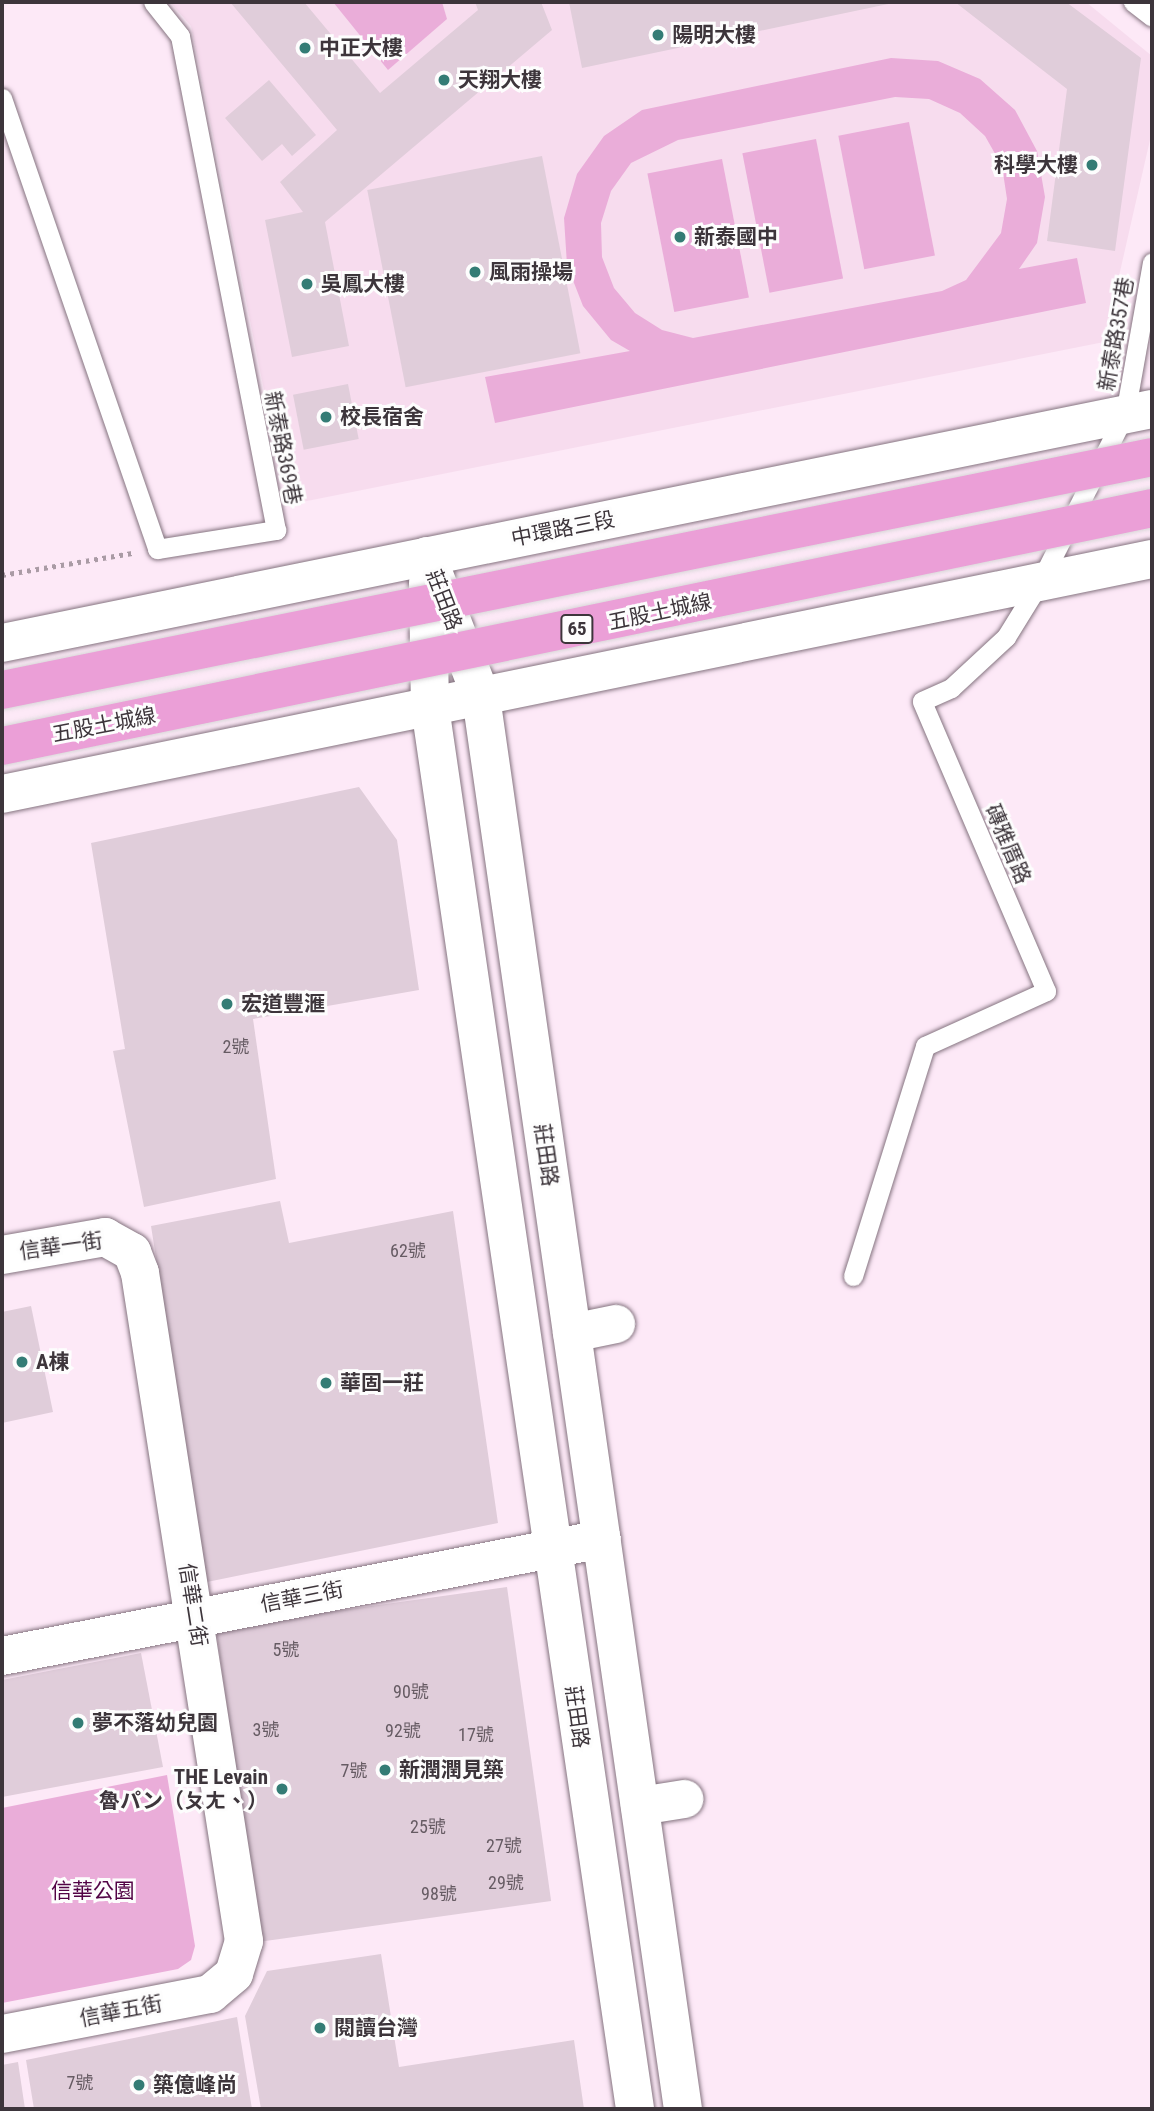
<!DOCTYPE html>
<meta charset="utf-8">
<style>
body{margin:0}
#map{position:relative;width:1154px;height:2111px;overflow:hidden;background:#fde9f7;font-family:"Roboto Condensed","Noto Sans TC","Noto Sans JP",sans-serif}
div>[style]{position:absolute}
.built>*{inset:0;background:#f7dcee}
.green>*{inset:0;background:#eaadd9;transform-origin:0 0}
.building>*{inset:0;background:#e0cdda;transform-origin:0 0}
.path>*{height:4.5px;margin-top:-2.25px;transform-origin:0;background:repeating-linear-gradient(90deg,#aa9ba5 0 3.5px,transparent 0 8.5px)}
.roads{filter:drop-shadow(0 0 2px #857480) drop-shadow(0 0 2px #857480)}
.lane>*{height:19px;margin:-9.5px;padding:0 9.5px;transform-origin:9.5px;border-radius:9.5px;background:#fff}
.street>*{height:38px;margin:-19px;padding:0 19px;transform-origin:19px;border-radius:19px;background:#fff}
.secondary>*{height:38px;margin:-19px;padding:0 19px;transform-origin:19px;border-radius:19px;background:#fff}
.bridges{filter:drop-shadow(0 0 2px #d8d7d8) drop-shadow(0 0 2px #d8d7d8)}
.highway-bridge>*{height:38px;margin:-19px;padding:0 19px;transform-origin:19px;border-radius:19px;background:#eb9fd7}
.dots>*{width:19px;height:19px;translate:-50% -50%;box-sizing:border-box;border:4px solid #fdfdfd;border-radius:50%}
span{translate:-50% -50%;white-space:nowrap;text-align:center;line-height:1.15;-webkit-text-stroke:6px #fdfdfd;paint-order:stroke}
.number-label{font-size:18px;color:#665b63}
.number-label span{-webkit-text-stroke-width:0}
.shield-label span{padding:2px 5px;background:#fdfdfd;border:2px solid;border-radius:5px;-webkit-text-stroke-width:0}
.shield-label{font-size:19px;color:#3d353b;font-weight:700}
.poi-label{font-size:21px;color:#3d353b;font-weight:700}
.left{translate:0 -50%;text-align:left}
.right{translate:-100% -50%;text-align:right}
.street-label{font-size:21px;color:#3d353b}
.park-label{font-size:21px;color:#520345}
.frame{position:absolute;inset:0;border:4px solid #3d353b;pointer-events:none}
</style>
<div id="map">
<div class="built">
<i style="clip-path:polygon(170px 2px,1086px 2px,1152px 56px,1152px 131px,1104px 342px,287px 505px,191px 26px)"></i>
</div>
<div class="green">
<i style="clip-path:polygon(333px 2px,442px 2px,447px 19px,388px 70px)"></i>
<i style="clip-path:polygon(evenodd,891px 58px,938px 61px,980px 79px,1015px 110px,1037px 151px,1045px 197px,1037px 243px,1019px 269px,1077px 258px,1086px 303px,495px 423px,485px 377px,630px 351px,611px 340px,583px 306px,567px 265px,564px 218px,577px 174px,604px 136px,642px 110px,891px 58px,895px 97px,929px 99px,960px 113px,985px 136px,1002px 166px,1007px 199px,1001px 233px,966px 280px,942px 291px,693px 338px,662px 330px,635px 313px,614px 288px,602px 257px,601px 223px,611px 191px,631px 163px,678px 140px,895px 97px)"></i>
<i style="left:909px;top:122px;width:136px;height:72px;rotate:79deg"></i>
<i style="left:816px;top:139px;width:142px;height:75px;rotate:79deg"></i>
<i style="left:722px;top:159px;width:141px;height:76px;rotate:79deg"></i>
<i style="clip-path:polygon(167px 1775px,195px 1946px,191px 1960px,178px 1969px,2px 2003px,2px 1808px)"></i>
</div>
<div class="building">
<i style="clip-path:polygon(230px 2px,304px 2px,380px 93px,478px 10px,475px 2px,541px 2px,552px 30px,325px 222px,349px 346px,292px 357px,265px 220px,303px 212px,280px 182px,337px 130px)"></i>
<i style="clip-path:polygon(569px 2px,893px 2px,893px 3px,582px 68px)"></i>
<i style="clip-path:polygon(955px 2px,1066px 2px,1141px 58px,1115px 251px,1047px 241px,1067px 89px)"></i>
<i style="clip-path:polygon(269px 80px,316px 135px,292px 156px,282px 144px,262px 161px,225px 118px)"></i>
<i style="left:542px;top:156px;width:201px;height:178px;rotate:79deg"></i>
<i style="left:348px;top:384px;width:56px;height:56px;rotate:79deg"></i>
<i style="clip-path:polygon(359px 787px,397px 840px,419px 990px,253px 1019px,276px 1179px,144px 1207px,113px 1051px,125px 1049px,91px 843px)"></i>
<i style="clip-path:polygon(280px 1201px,289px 1243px,453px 1211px,498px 1523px,207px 1582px,151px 1226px)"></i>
<i style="clip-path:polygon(31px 1306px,53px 1412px,2px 1423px,2px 1312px)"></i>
<i style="left:507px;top:1587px;width:317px;height:294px;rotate:82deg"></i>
<i style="clip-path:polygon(141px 1653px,163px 1767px,2px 1797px,2px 1680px)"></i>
<i style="clip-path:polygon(381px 1954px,399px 2067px,574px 2040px,584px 2109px,261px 2109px,245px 2016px,267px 1971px)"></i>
<i style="clip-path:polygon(237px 2017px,252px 2109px,34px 2109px,26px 2060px)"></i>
<i style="clip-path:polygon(18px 2062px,25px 2109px,2px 2109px,2px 2065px)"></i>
</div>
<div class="path">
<i style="left:2px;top:575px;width:132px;rotate:-9.6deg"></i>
</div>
<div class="roads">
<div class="lane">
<i style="left:1133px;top:2px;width:24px;rotate:38deg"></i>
<i style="left:2px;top:98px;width:477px;rotate:71deg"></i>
<i style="left:157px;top:549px;width:121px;rotate:-9.1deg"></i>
<i style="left:276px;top:530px;width:503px;rotate:-101deg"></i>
<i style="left:180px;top:36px;width:43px;rotate:-128.5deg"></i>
<i style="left:853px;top:1276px;width:241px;rotate:-72.6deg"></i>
<i style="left:925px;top:1046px;width:133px;rotate:-24.4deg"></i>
<i style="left:1046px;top:991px;width:315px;rotate:-113.2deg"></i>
<i style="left:922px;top:701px;width:32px;rotate:-24deg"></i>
<i style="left:951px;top:688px;width:75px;rotate:-42.8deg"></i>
<i style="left:1006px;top:637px;width:65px;rotate:-58.3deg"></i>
<i style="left:1040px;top:582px;width:188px;rotate:-63.2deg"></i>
<i style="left:1125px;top:414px;width:154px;rotate:-79.9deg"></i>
</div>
<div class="street">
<i style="left:2px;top:1255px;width:105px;rotate:-9.9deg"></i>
<i style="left:105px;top:1237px;width:31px;rotate:29deg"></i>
<i style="left:132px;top:1252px;width:22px;rotate:69deg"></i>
<i style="left:140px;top:1273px;width:676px;rotate:81.15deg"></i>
<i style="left:244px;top:1941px;width:34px;rotate:107deg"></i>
<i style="left:234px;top:1974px;width:31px;rotate:140deg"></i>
<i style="left:210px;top:1994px;width:212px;rotate:169.1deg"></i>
<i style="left:572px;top:1333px;width:45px;rotate:-11.6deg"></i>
<i style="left:2px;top:1656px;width:611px;rotate:-11.03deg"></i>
<i style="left:640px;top:1806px;width:45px;rotate:-9deg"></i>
</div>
<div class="secondary">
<i style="left:427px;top:556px;width:151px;rotate:69deg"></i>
<i style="left:481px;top:697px;width:1426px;rotate:81.86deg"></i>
<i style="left:428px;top:583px;width:124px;rotate:89.1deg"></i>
<i style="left:430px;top:707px;width:1417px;rotate:81.68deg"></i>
<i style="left:2px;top:643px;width:1174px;rotate:-11.5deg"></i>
<i style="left:2px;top:794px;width:1174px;rotate:-11.55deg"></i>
</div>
</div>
<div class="bridges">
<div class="highway-bridge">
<i style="left:2px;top:690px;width:1173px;rotate:-11.45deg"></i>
<i style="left:2px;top:746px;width:1174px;rotate:-11.69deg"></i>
</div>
</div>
<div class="dots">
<i style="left:658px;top:35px;background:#347c75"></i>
<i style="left:305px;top:48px;background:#347c75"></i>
<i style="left:444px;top:80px;background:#347c75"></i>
<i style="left:1092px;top:165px;background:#347c75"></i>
<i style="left:680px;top:237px;background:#347c75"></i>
<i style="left:475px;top:272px;background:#347c75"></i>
<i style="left:307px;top:284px;background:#347c75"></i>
<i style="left:326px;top:417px;background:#347c75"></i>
<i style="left:227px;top:1004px;background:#347c75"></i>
<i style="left:22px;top:1362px;background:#347c75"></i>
<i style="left:326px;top:1383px;background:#347c75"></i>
<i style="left:78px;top:1723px;background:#347c75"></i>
<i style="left:385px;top:1770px;background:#347c75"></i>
<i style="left:282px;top:1789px;background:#347c75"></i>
<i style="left:320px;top:2028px;background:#347c75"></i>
<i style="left:139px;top:2085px;background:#347c75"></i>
</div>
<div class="number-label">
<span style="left:236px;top:1047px">2號</span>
<span style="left:408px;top:1251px">62號</span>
<span style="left:286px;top:1650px">5號</span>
<span style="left:411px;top:1692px">90號</span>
<span style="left:266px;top:1730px">3號</span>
<span style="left:403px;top:1731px">92號</span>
<span style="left:476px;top:1735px">17號</span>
<span style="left:354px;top:1771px">7號</span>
<span style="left:428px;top:1827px">25號</span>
<span style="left:504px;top:1846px">27號</span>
<span style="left:506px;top:1883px">29號</span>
<span style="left:439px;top:1894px">98號</span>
<span style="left:80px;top:2083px">7號</span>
</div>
<div class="shield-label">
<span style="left:577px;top:629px">65</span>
</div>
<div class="poi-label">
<span class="left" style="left:672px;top:35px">陽明大樓</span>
<span class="left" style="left:319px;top:48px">中正大樓</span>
<span class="left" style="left:458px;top:80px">天翔大樓</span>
<span class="right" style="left:1078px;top:165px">科學大樓</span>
<span class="left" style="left:694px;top:237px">新泰國中</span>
<span class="left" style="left:489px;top:272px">風雨操場</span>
<span class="left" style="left:321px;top:284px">吳鳳大樓</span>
<span class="left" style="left:340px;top:417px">校長宿舍</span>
<span class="left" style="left:241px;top:1004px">宏道豐滙</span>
<span class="left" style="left:36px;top:1362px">A棟</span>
<span class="left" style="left:340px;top:1383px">華固一莊</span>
<span class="left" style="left:92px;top:1723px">夢不落幼兒園</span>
<span class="left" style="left:399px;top:1770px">新潤潤見築</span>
<span class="right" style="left:268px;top:1789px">THE Levain<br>魯パン（ㄆㄤ、）</span>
<span class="left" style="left:334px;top:2028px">閱讀台灣</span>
<span class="left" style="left:153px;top:2085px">築億峰尚</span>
</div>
<div class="street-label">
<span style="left:1116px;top:334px;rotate:-80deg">新泰路357巷</span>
<span style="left:283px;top:448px;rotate:79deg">新泰路369巷</span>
<span style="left:563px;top:529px;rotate:-11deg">中環路三段</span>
<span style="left:444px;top:600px;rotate:69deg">莊田路</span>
<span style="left:660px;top:612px;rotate:-12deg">五股土城線</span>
<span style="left:104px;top:725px;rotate:-11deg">五股土城線</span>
<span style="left:1008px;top:844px;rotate:67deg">磚雅厝路</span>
<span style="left:546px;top:1155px;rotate:82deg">莊田路</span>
<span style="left:61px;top:1246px;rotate:-8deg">信華一街</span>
<span style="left:302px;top:1597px;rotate:-11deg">信華三街</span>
<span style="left:193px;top:1605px;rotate:81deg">信華二街</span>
<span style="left:577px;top:1717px;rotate:82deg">莊田路</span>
<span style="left:121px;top:2011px;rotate:-11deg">信華五街</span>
</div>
<div class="park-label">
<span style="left:93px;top:1891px">信華公園</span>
</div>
<div class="frame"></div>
</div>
